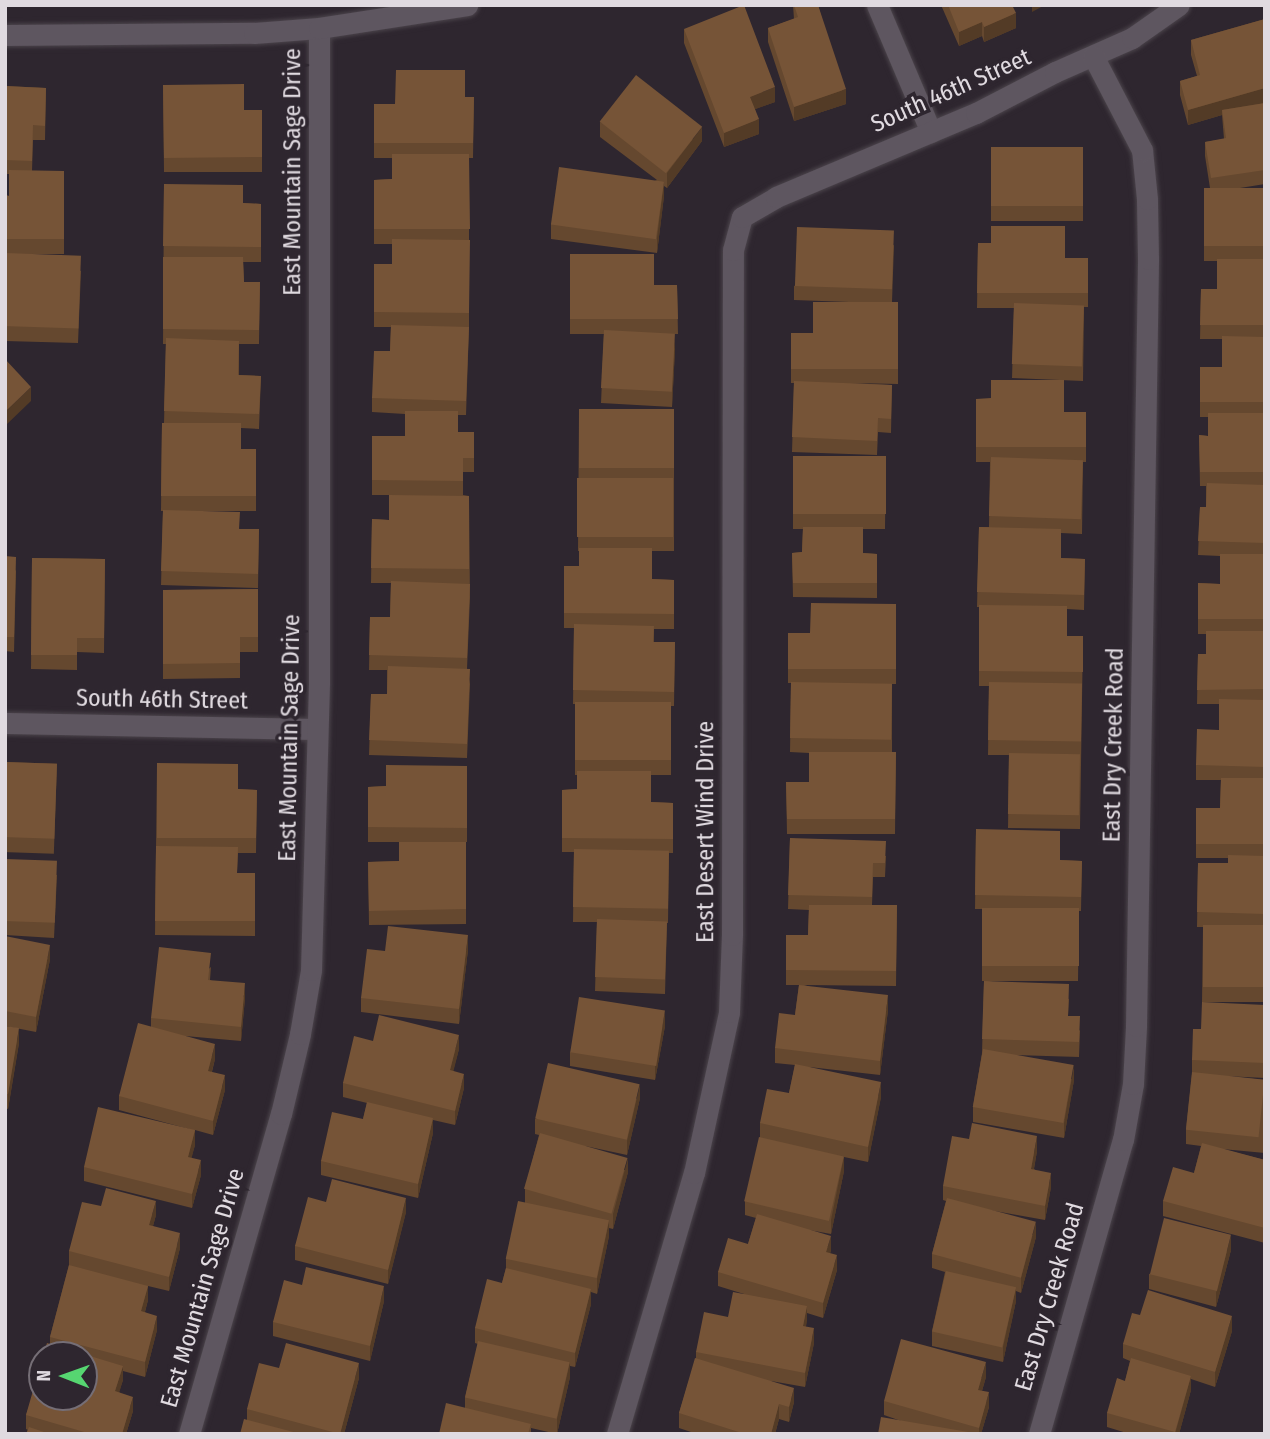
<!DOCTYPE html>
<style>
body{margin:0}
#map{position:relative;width:1270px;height:1439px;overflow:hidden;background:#2e262f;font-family:"Fira Sans Condensed",sans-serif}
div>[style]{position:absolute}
.roads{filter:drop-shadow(0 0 2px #4b444b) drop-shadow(0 0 2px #4b444b)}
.minor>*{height:21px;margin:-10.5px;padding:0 10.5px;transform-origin:10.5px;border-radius:10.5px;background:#5e5660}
.tertiary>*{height:21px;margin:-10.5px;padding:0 10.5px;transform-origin:10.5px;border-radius:10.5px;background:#5e5660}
.wall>*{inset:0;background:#65482f;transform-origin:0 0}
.shaded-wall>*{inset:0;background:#533b26}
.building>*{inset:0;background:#765437;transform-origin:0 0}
span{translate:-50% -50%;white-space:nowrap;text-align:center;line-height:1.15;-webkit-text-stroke:7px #2e262f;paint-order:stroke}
.street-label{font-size:24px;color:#e0dae0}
.frame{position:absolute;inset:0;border:7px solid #e0dae0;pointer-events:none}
.north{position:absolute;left:28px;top:1341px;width:70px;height:70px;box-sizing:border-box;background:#2e262f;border:2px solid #756e76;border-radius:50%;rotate:271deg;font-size:19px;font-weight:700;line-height:28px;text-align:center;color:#e0dae0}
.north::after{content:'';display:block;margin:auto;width:24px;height:32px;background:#56d671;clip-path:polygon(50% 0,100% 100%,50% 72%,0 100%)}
</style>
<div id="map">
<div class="roads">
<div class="minor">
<i style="left:877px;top:5px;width:138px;rotate:67deg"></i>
<i style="left:5px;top:723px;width:312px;rotate:1.1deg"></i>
<i style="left:189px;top:1434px;width:333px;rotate:-74deg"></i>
<i style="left:281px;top:1114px;width:82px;rotate:-76.6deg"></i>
<i style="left:300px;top:1034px;width:65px;rotate:-80.2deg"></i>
<i style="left:311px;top:970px;width:287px;rotate:-88.4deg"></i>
<i style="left:319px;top:683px;width:655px;rotate:-90deg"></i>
<i style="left:617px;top:1434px;width:272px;rotate:-73.6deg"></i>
<i style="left:694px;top:1173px;width:165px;rotate:-77.7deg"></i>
<i style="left:729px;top:1012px;width:77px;rotate:-87.8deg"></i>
<i style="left:732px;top:935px;width:685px;rotate:-89.92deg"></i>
<i style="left:733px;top:250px;width:34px;rotate:-75deg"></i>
<i style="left:742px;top:217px;width:39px;rotate:-30deg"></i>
<i style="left:776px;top:197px;width:217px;rotate:-22.8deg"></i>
<i style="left:976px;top:113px;width:89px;rotate:-27.4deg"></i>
<i style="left:1055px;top:72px;width:84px;rotate:-23.8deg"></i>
<i style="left:1132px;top:38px;width:57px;rotate:-35.1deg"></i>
<i style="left:1039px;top:1434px;width:306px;rotate:-74.1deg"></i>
<i style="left:1123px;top:1140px;width:57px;rotate:-79.9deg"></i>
<i style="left:1133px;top:1084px;width:58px;rotate:-87deg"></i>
<i style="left:1136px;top:1026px;width:767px;rotate:-89.1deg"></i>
<i style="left:1148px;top:259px;width:60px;rotate:-91deg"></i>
<i style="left:1147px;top:199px;width:49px;rotate:-95.8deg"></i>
<i style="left:1142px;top:150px;width:106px;rotate:-117.5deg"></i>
</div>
<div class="tertiary">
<i style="left:5px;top:35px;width:249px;rotate:-0.5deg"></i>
<i style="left:254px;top:33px;width:65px;rotate:-4.4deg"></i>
<i style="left:319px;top:28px;width:150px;rotate:-8.8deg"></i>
</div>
</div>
<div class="wall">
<i style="clip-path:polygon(793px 5px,818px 5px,846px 104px,794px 121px,768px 42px,768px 28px,794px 19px)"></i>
<i style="clip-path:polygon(941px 5px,1012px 5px,1016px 28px,984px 42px,982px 36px,959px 46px)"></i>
<i style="clip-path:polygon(1265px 19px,1265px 184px,1240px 188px,1265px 188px,1265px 1002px,1202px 1002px,1203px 927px,1197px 927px,1198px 863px,1228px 863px,1228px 858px,1196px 858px,1196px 808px,1220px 808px,1221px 780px,1196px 780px,1196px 765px,1219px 730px,1219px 704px,1197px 704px,1198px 654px,1206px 654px,1206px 634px,1198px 634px,1198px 583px,1220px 584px,1220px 556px,1198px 555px,1200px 507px,1206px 507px,1206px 486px,1200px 486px,1199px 435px,1208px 436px,1208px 417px,1200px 417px,1200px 367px,1222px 367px,1222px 339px,1200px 339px,1201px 289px,1217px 289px,1217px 261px,1204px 261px,1204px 188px,1210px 188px,1205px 156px,1205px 142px,1224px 139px,1222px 115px,1188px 125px,1180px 95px,1180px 81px,1197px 76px,1191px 55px,1191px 40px)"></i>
<i style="clip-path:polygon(684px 29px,775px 102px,755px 109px,759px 134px,724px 147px,684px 43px)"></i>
<i style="clip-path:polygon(163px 85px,244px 110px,262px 110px,262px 172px,164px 172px)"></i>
<i style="clip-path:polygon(5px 86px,46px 88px,45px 140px,33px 140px,32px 171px,64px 171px,64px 254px,13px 254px,81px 271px,78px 343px,5px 341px,5px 195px,9px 196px,9px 174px,5px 174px)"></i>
<i style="clip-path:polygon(465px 97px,474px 97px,473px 158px,469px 158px,469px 327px,466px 415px,458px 415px,458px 432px,474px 432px,474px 472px,463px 472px,463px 495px,469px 496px,470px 598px,467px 669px,470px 684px,467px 758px,369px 755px,371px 694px,387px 694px,387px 670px,369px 670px,370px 617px,390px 617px,391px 583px,371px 583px,372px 519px,389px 520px,389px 495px,372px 495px,372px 436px,405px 436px,405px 414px,372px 412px,372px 398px,390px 351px,391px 327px,374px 327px,374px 264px,392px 264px,392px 244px,374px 244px,374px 180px,392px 179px,392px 158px,374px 158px,374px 104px,395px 104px)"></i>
<i style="clip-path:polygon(600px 122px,702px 141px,667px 188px,664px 186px,664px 196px,657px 253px,551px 239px,551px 224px,657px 180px,600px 137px)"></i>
<i style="left:1083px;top:147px;width:74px;height:92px;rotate:90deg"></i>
<i style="clip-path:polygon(164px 184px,243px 203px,261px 204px,261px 262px,243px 262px,244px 282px,260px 282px,259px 344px,239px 344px,239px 375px,261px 376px,259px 429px,241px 428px,241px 449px,256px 449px,256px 511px,184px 511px,240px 529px,259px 529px,258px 588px,161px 585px,163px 511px,161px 511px,162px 423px,164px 423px,166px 344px,163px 344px)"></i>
<i style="clip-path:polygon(978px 243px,1065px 258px,1088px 258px,1088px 307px,1084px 307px,1083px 381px,1012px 378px,1014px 308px,977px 308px)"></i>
<i style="clip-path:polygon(894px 245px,892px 302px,898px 302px,898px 384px,849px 383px,892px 385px,891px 433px,878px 432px,877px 455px,792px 452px,794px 383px,791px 383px,791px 333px,813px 333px,849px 302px,794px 300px,794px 286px)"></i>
<i style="clip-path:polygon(570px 254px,654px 285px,677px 285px,678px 334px,672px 334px,675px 349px,672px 407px,601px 403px,604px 334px,570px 334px)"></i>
<i style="clip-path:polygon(976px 399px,1064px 412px,1086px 412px,1086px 462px,1083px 462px,1082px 534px,1061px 533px,1061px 558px,1085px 559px,1084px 610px,1067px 609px,1067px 636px,1083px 636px,1080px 829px,1008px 828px,1009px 755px,988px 755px,989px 686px,979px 686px,979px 607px,977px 607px,979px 527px,989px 527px,990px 462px,976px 462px)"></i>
<i style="clip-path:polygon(579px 409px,674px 409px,674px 551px,652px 551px,652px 579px,674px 580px,674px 629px,654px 629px,654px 642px,675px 642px,674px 706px,671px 706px,671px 775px,651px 775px,651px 802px,673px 803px,673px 853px,669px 853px,668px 923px,667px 923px,665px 994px,595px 991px,597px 922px,573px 922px,574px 852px,562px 852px,562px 790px,577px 789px,577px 775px,575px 775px,575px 704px,573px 704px,574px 628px,564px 628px,564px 566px,579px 566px,579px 551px,578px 551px)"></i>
<i style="clip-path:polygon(793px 456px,886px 456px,885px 529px,863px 529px,863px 553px,877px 554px,877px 598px,793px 597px,792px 553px,802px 552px,803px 529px,793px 529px)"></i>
<i style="clip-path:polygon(5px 556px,16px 571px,14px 652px,5px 651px)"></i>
<i style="clip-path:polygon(32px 558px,105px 559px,104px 653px,77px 652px,77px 670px,31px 669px)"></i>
<i style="clip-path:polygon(258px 589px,258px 652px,240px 652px,240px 678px,163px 679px,163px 590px)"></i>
<i style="clip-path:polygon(896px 604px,896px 684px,892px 684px,892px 752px,896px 752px,895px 834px,787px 834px,786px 782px,809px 782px,809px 753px,790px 752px,791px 683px,788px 683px,788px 633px,810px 633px)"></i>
<i style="left:5px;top:762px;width:52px;height:90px;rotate:2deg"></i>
<i style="clip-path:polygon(157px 763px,238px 789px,257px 790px,256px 853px,238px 853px,237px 873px,255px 873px,255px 936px,155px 935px)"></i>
<i style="clip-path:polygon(467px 766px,467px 842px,466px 842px,466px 924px,369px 925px,368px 862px,399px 861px,415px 842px,368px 842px,368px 787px,386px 786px)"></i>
<i style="clip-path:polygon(976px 829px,1060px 860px,1082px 861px,1081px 911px,1079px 911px,1078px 981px,988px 981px,1069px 999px,1068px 1016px,1080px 1031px,1079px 1057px,1014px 1055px,1074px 1080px,1064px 1138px,973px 1122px,973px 1107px,982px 1053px,984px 981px,982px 981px,982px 909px,975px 909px)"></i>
<i style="clip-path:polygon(790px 838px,886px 856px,885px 877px,873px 877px,872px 905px,897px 905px,896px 986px,804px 985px,888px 1010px,880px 1075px,809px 1067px,881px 1097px,868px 1162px,844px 1157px,844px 1171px,831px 1234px,809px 1230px,831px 1250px,830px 1254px,837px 1270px,823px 1318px,807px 1313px,806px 1327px,814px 1343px,805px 1387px,771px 1381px,794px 1402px,789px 1422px,779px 1419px,775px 1434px,694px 1434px,694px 1433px,679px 1428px,679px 1413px,696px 1358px,696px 1352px,728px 1317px,744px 1294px,718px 1286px,718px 1272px,748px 1244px,756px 1218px,745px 1215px,745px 1201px,760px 1138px,760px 1123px,789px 1093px,795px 1065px,775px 1063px,775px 1048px,795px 1015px,799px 985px,786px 985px,786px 935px,808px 935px,809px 910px,788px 909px)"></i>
<i style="clip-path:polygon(5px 859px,57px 875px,54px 938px,5px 935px)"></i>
<i style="clip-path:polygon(5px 936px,50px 959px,36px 1032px,5px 1026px)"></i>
<i style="clip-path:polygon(468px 950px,459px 1024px,361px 1012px,361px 998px,385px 951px)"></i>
<i style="clip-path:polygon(211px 967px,210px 980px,245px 998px,241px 1041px,185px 1036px,215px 1059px,212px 1072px,225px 1090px,213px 1135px,195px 1130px,195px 1145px,191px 1158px,201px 1175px,192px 1208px,84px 1181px,84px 1167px,189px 1129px,119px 1110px,119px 1096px,151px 1027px,151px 1018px)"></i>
<i style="clip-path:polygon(1265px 1005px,1265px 1078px,1224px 1076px,1265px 1080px,1265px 1153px,1222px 1149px,1265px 1160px,1265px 1243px,1163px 1216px,1163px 1201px,1194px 1173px,1201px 1146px,1186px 1144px,1186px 1130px,1192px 1074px,1192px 1060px,1201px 1029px)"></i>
<i style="clip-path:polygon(5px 1026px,19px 1043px,8px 1109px,5px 1108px)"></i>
<i style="clip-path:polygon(665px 1026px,655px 1080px,570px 1066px,570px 1052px)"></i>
<i style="clip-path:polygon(373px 1041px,459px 1049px,453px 1071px,464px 1088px,455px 1125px,433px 1120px,433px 1133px,418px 1198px,321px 1175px,321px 1161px,363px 1119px,367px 1103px,343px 1097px,343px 1083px)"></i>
<i style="clip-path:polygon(640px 1098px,627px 1155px,585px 1146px,628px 1172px,613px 1229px,609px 1228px,609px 1236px,597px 1294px,591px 1292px,591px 1304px,575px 1367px,570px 1366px,570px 1377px,557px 1434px,531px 1428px,531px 1434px,465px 1408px,465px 1398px,478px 1344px,475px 1343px,475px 1328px,502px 1283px,506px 1268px,506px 1259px,525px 1203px,525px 1189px,539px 1135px,535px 1134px,535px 1119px)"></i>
<i style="clip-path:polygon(1037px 1151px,1034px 1169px,1051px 1187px,1045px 1220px,989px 1210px,1036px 1237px,1021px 1293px,1016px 1291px,1016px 1301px,1003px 1362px,932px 1346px,932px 1331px,945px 1272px,932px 1268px,932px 1254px,946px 1201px,943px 1200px,943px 1186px)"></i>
<i style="clip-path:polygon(326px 1202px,406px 1212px,388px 1284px,295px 1260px,295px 1246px)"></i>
<i style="clip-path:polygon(101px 1206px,156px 1215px,153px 1226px,180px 1248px,169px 1291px,148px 1286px,148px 1300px,145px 1312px,157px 1330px,145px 1377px,123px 1371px,123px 1380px,119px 1392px,133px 1411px,126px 1434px,26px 1434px,28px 1430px,26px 1429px,26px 1415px,50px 1344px,50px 1337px,69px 1265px,69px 1251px)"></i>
<i style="clip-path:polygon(1231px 1250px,1216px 1307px,1149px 1289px,1149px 1274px)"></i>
<i style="clip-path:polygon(302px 1285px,384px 1301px,370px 1361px,273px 1336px,273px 1322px)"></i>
<i style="clip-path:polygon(1140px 1315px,1232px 1331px,1215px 1387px,1191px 1379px,1191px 1390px,1179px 1434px,1130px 1434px,1107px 1427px,1107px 1413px,1125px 1381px,1130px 1361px,1123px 1358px,1123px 1344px)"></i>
<i style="clip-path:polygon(279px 1368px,359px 1378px,344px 1434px,240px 1434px,247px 1420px,247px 1409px)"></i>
<i style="clip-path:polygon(986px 1377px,982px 1391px,989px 1407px,981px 1434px,878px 1434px,901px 1421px,884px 1415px,884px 1401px)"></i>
</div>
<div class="shaded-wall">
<i style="clip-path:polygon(1032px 5px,1045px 5px,1032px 12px)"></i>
<i style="clip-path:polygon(1016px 13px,1016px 28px,984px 42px,984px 27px)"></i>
<i style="clip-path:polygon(982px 22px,982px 36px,959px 46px,959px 32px)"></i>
<i style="clip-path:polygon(775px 87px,775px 102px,750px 111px,750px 97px)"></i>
<i style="clip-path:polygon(1265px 88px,1265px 103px,1222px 110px,1222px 115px,1188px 125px,1188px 110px)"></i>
<i style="clip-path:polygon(846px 89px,846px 104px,794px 121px,794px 107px)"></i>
<i style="clip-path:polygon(759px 119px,759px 134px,724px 147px,724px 133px)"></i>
<i style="clip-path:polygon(702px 127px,702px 141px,667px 188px,667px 173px)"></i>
<i style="clip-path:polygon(664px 181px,664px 196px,657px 253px,657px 238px)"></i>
<i style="clip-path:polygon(675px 334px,675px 349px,672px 407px,672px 392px)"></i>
<i style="clip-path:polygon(31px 387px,31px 401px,5px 426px,5px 412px)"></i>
<i style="clip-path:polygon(468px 935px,468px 950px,459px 1024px,459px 1009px)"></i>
<i style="clip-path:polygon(50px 945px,50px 959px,36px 1032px,36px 1017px)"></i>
<i style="clip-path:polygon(245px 983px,245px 998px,241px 1041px,241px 1027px)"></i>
<i style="clip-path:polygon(888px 995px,888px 1010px,880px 1075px,880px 1061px)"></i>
<i style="clip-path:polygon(665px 1011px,665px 1026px,655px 1080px,655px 1066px)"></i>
<i style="clip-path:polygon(19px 1028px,19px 1043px,8px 1109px,8px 1094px)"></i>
<i style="clip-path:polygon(459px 1035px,459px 1049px,450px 1085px,450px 1070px)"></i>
<i style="clip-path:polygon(215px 1044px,215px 1059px,208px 1085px,208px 1071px)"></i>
<i style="clip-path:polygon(1074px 1065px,1074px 1080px,1064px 1138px,1064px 1123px)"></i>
<i style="clip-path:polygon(464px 1074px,464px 1088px,455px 1125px,455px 1111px)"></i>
<i style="clip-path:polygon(225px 1075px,225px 1090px,213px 1135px,213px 1121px)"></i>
<i style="clip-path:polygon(881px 1082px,881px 1097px,868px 1162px,868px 1147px)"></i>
<i style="clip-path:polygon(640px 1084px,640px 1098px,627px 1155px,627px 1141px)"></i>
<i style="clip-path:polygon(433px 1118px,433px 1133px,418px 1198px,418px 1184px)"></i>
<i style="clip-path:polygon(7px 1120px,7px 1135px,5px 1139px,5px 1125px)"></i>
<i style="clip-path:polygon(195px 1130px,195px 1145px,188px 1172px,188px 1157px)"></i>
<i style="clip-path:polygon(1037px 1136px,1037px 1151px,1031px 1184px,1031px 1169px)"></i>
<i style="clip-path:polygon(844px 1156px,844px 1171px,831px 1234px,831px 1220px)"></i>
<i style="clip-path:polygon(628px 1158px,628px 1172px,613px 1229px,613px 1214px)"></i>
<i style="clip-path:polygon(201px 1160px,201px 1175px,192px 1208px,192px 1194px)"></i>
<i style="clip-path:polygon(1051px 1173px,1051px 1187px,1045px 1220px,1045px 1206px)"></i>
<i style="clip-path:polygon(406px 1198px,406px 1212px,388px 1284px,388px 1270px)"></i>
<i style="clip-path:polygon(156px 1201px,156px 1215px,149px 1240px,149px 1225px)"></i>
<i style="clip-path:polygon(609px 1221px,609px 1236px,597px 1294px,597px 1279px)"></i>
<i style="clip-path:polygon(1036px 1222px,1036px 1237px,1021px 1293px,1021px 1278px)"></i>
<i style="clip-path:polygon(180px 1233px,180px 1248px,169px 1291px,169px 1277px)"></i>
<i style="clip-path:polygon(1231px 1235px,1231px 1250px,1216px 1307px,1216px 1293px)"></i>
<i style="clip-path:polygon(831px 1236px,831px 1250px,826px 1267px,826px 1252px)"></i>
<i style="clip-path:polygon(837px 1255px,837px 1270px,823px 1318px,823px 1303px)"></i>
<i style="clip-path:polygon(148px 1286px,148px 1300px,141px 1326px,141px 1311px)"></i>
<i style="clip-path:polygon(384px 1286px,384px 1301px,370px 1361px,370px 1346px)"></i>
<i style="clip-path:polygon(1016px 1287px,1016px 1301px,1003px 1362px,1003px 1347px)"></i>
<i style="clip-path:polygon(591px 1289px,591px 1304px,575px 1367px,575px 1353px)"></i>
<i style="clip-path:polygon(807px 1306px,807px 1321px,803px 1341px,803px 1326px)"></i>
<i style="clip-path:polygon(157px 1316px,157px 1330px,145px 1377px,145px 1362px)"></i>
<i style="clip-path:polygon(1232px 1316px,1232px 1331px,1215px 1387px,1215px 1372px)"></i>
<i style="clip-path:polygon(814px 1328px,814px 1343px,805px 1387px,805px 1373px)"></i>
<i style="clip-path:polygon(570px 1362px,570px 1377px,557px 1434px,557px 1419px)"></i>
<i style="clip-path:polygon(986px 1362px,986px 1377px,978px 1404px,978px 1390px)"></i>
<i style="clip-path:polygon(359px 1363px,359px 1378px,344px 1434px,340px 1434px)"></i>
<i style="clip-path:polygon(123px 1366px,123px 1380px,115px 1406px,115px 1391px)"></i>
<i style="clip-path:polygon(1191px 1376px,1191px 1390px,1179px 1434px,1175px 1434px)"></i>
<i style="clip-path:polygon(794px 1388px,794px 1402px,789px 1422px,789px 1407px)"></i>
<i style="clip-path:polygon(989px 1392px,989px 1407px,981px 1434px,979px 1434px,979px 1428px)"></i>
<i style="clip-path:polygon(133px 1397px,133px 1411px,126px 1434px,122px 1434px)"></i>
<i style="clip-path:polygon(779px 1404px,779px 1419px,775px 1434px,771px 1434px)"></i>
</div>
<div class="building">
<i style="clip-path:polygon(744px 5px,775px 87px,750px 97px,759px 119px,724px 133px,684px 29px)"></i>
<i style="clip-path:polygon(794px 5px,818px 5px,846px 89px,794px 107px,768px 28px,798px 17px)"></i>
<i style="clip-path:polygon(948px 5px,1012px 5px,1016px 13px,984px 27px,982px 22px,959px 32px)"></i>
<i style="clip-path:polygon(1265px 19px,1265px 88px,1188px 110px,1180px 81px,1200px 75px,1191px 40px)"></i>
<i style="clip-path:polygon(396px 70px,465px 70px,465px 97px,474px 97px,473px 143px,374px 143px,374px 104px,395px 104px)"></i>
<i style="left:636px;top:75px;width:84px;height:59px;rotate:38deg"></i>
<i style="clip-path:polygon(244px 84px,244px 110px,262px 110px,262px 157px,164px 158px,163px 85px)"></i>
<i style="clip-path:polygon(5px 86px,46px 88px,45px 126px,33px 125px,32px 161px,5px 160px)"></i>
<i style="clip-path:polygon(1265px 103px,1265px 170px,1211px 178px,1205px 142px,1226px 138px,1222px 110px)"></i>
<i style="left:1083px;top:147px;width:59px;height:92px;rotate:90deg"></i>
<i style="clip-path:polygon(392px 154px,469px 154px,470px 229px,374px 229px,374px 180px,392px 179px)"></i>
<i style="left:559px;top:167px;width:106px;height:58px;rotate:8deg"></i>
<i style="clip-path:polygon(9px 170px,64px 171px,64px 239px,5px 239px,5px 195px,9px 196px)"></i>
<i style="clip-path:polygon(164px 184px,243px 185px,243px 203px,261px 204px,261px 247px,163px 246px)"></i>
<i style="left:1204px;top:188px;width:61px;height:58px"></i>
<i style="clip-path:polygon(991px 226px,1065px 226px,1065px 258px,1088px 258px,1088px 293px,977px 293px,978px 243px,991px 243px)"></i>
<i style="left:797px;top:227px;width:97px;height:59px;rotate:2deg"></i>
<i style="clip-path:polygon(392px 239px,470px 240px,469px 313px,374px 312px,374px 264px,392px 264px)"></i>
<i style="left:5px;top:253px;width:76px;height:73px;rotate:2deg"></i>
<i style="clip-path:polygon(570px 254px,654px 254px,654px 285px,677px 285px,678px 319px,570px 319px)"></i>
<i style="clip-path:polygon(163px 257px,243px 257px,244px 282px,260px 282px,259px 330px,163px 329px)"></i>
<i style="clip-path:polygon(1217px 259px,1265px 259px,1265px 325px,1200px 325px,1201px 289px,1217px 289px)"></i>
<i style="clip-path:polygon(813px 302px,898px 302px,898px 369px,791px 369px,791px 333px,813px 333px)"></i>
<i style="left:1014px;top:303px;width:70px;height:61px;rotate:2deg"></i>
<i style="clip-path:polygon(391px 325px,469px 327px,466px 401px,372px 398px,374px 351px,390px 351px)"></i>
<i style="left:604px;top:330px;width:71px;height:58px;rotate:3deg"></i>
<i style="clip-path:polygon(1222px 336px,1265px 337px,1265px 402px,1200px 402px,1200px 367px,1222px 367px)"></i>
<i style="clip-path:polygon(166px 338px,239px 341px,238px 375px,261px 376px,259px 414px,164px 411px)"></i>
<i style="clip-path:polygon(5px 359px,31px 387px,5px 412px)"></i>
<i style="clip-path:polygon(991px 380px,1064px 380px,1064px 412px,1086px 412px,1086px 447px,976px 447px,976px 399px,991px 398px)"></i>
<i style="clip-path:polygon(794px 381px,892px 385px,891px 419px,878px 418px,877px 441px,792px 437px)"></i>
<i style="left:579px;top:409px;width:95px;height:59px"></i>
<i style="clip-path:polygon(405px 411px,458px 411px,458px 432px,474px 432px,474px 458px,463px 458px,463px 481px,372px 480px,372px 436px,405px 436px)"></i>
<i style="clip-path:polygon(1208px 413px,1265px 413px,1265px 472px,1200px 472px,1199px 435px,1208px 436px)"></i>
<i style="clip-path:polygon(162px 423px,241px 423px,241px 449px,256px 449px,256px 496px,161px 496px)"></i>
<i style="left:793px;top:456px;width:93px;height:58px"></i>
<i style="left:991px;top:457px;width:92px;height:59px;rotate:2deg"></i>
<i style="left:577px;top:478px;width:96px;height:59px"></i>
<i style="clip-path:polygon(1207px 483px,1265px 485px,1265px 543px,1198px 541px,1200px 507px,1206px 507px)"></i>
<i style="clip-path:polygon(389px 495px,469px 496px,469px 569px,371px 568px,372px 519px,389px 520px)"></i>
<i style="clip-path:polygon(163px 510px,240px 512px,239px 529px,259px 529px,258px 574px,161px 571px)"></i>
<i style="clip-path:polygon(803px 527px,863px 527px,863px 553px,877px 554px,877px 583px,793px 583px,792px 553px,802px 552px)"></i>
<i style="clip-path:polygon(979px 527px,1061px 529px,1061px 558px,1085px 559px,1084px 595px,977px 592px)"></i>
<i style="clip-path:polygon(579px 548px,652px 548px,652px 579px,674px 580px,674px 614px,564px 613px,564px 566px,579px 566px)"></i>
<i style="clip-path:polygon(1220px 554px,1265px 554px,1265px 619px,1198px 619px,1198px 583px,1220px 584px)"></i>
<i style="clip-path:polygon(5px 556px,16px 557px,14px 637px,5px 637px)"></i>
<i style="clip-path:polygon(32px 558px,105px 559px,104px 638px,77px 638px,77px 655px,31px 655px)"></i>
<i style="clip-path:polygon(391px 581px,470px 584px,467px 658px,369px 655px,370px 617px,390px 617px)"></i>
<i style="clip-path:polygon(258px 589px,258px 637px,240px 637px,240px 663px,163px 664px,163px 590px)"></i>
<i style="clip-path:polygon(811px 603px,896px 604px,896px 669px,788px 669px,788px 633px,810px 633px)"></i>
<i style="clip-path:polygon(979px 605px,1067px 606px,1067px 636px,1083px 636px,1083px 672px,979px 671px)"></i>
<i style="clip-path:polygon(574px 624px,654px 626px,653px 642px,675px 642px,674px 692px,573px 690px)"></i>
<i style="clip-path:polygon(1206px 631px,1265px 631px,1265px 689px,1197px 690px,1198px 654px,1206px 654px)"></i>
<i style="clip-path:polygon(388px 666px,470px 669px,467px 744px,369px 740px,371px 694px,387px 694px)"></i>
<i style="left:791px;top:682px;width:101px;height:56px;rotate:1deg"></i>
<i style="left:989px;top:682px;width:93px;height:58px;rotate:1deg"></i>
<i style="clip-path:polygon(1219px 699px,1265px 700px,1265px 767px,1196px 765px,1197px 729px,1219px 730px)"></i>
<i style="left:575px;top:702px;width:96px;height:58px"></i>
<i style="clip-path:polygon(809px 752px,896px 752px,895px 819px,787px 819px,786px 782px,809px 782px)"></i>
<i style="left:1009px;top:753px;width:71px;height:61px;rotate:1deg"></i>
<i style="left:5px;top:762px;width:52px;height:75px;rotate:2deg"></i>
<i style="clip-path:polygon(157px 763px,238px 764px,238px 789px,257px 790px,256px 838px,157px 838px)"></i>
<i style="clip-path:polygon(386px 765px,467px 766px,467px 828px,368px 827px,368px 787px,386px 786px)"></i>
<i style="clip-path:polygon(577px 771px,651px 771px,651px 802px,673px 803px,673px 839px,562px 838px,562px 790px,577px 789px)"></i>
<i style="clip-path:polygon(1221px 778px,1265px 778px,1265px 844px,1196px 844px,1196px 808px,1220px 808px)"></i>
<i style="clip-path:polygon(976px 829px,1060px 831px,1060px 860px,1082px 861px,1081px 897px,975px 895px)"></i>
<i style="clip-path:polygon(790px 838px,886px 841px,885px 863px,873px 863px,872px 897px,788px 895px)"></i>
<i style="clip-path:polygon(399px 842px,466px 842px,466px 909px,369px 911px,368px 862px,399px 861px)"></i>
<i style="clip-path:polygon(156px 846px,238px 847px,237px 873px,255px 873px,255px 921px,155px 921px)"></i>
<i style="left:574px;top:849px;width:95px;height:58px;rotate:1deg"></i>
<i style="clip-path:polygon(1228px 855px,1265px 856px,1265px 914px,1197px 912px,1198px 863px,1228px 863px)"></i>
<i style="left:5px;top:859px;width:52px;height:62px;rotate:2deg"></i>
<i style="clip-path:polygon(809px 905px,897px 905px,896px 971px,786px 970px,786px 935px,808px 935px)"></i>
<i style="left:982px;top:908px;width:97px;height:58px"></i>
<i style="left:597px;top:919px;width:70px;height:58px;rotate:2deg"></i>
<i style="left:1203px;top:925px;width:62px;height:62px"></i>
<i style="clip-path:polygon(388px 926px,468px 935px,459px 1009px,361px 998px,367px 949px,385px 951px)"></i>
<i style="clip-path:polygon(5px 936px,50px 945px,36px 1017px,5px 1011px)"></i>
<i style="clip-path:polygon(159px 947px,211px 953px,208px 980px,245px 983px,241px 1027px,151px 1018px)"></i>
<i style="clip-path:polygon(984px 981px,1069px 984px,1068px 1016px,1080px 1016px,1079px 1042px,982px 1039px)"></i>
<i style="clip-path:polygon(799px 985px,888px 995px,880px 1061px,775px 1048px,779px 1013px,795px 1015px)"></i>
<i style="left:579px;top:997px;width:87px;height:56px;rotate:9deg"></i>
<i style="clip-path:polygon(1202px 1002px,1265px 1005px,1265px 1063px,1192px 1060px,1193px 1029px,1201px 1029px)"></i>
<i style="clip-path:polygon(379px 1015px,459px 1035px,450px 1070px,464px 1074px,455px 1111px,343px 1083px,354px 1036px,373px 1041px)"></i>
<i style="clip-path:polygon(138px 1023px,215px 1044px,208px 1071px,225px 1075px,213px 1121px,119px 1096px)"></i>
<i style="clip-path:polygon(5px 1026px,19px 1028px,8px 1094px,5px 1094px)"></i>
<i style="left:983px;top:1049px;width:92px;height:59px;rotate:10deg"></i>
<i style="left:548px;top:1063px;width:94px;height:57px;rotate:13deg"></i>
<i style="clip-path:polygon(795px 1064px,881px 1082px,868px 1147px,760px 1123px,767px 1089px,789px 1093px)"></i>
<i style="left:1192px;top:1072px;width:73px;height:58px;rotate:6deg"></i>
<i style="clip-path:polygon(367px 1102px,433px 1118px,418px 1184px,321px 1161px,332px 1112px,363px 1119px)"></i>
<i style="clip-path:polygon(98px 1107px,195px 1130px,188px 1157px,201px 1160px,192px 1194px,84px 1167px)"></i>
<i style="clip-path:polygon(972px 1123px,1037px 1136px,1031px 1169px,1051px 1173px,1045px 1206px,943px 1186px,952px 1136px,969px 1139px)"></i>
<i style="left:540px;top:1133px;width:91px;height:58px;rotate:16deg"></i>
<i style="left:759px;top:1137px;width:87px;height:66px;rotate:13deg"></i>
<i style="clip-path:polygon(1202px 1143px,1265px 1160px,1265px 1228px,1163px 1201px,1173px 1167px,1194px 1173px)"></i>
<i style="clip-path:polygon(332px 1179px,406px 1198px,388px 1270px,295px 1246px,308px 1197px,326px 1202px)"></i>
<i style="clip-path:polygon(106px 1188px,156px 1201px,149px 1225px,180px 1233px,169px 1277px,69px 1251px,82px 1202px,101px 1206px)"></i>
<i style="left:947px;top:1198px;width:92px;height:58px;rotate:15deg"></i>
<i style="left:518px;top:1201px;width:93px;height:59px;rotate:12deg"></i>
<i style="clip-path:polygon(757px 1214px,831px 1236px,826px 1252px,837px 1255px,823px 1303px,718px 1272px,728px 1238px,748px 1244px)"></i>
<i style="left:1164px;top:1218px;width:69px;height:58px;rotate:14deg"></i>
<i style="clip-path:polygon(69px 1265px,148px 1286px,141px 1311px,157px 1316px,145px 1362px,50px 1337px)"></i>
<i style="clip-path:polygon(306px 1267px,384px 1286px,370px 1346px,273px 1322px,284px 1280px,302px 1285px)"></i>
<i style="clip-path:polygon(506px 1268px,591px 1289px,575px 1353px,475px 1328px,487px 1279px,502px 1283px)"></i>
<i style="left:946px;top:1271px;width:72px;height:62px;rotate:13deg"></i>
<i style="clip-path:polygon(1148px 1290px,1232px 1316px,1215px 1372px,1123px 1344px,1132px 1313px,1140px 1315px)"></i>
<i style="clip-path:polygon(733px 1292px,807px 1306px,803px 1326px,814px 1328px,805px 1373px,696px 1352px,704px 1312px,728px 1317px)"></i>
<i style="clip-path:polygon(901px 1339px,986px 1362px,978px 1390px,989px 1392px,979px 1428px,884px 1401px)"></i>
<i style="left:478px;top:1341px;width:94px;height:58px;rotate:13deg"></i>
<i style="clip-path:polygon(47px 1343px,123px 1366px,115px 1391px,133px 1397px,122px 1434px,91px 1434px,26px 1415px,42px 1359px,42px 1397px,84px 1397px,84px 1355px,43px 1355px)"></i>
<i style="clip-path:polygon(286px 1343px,359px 1363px,340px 1434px,247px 1409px,259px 1363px,279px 1368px)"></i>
<i style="clip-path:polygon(695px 1358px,794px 1388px,789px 1407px,779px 1404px,771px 1434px,745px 1434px,679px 1413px)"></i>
<i style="clip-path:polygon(1131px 1358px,1191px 1376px,1175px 1432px,1107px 1413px,1117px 1378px,1125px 1381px)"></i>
<i style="clip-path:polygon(446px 1403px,531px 1424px,528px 1434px,439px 1434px)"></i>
<i style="clip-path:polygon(881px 1417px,974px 1433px,974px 1434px,878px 1434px)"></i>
<i style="clip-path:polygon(244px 1419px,301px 1434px,240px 1434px)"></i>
<i style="clip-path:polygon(29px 1427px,50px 1434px,26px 1434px)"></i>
</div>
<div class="street-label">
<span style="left:951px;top:91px;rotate:-24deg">South 46th Street</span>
<span style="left:293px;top:172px;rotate:-90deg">East Mountain Sage Drive</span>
<span style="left:162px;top:700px;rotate:1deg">South 46th Street</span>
<span style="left:290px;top:738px;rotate:-89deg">East Mountain Sage Drive</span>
<span style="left:1114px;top:745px;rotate:-89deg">East Dry Creek Road</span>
<span style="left:706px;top:832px;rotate:-90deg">East Desert Wind Drive</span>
<span style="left:203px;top:1288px;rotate:-74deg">East Mountain Sage Drive</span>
<span style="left:1050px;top:1297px;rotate:-74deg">East Dry Creek Road</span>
</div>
<div class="frame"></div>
<div class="north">N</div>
</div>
